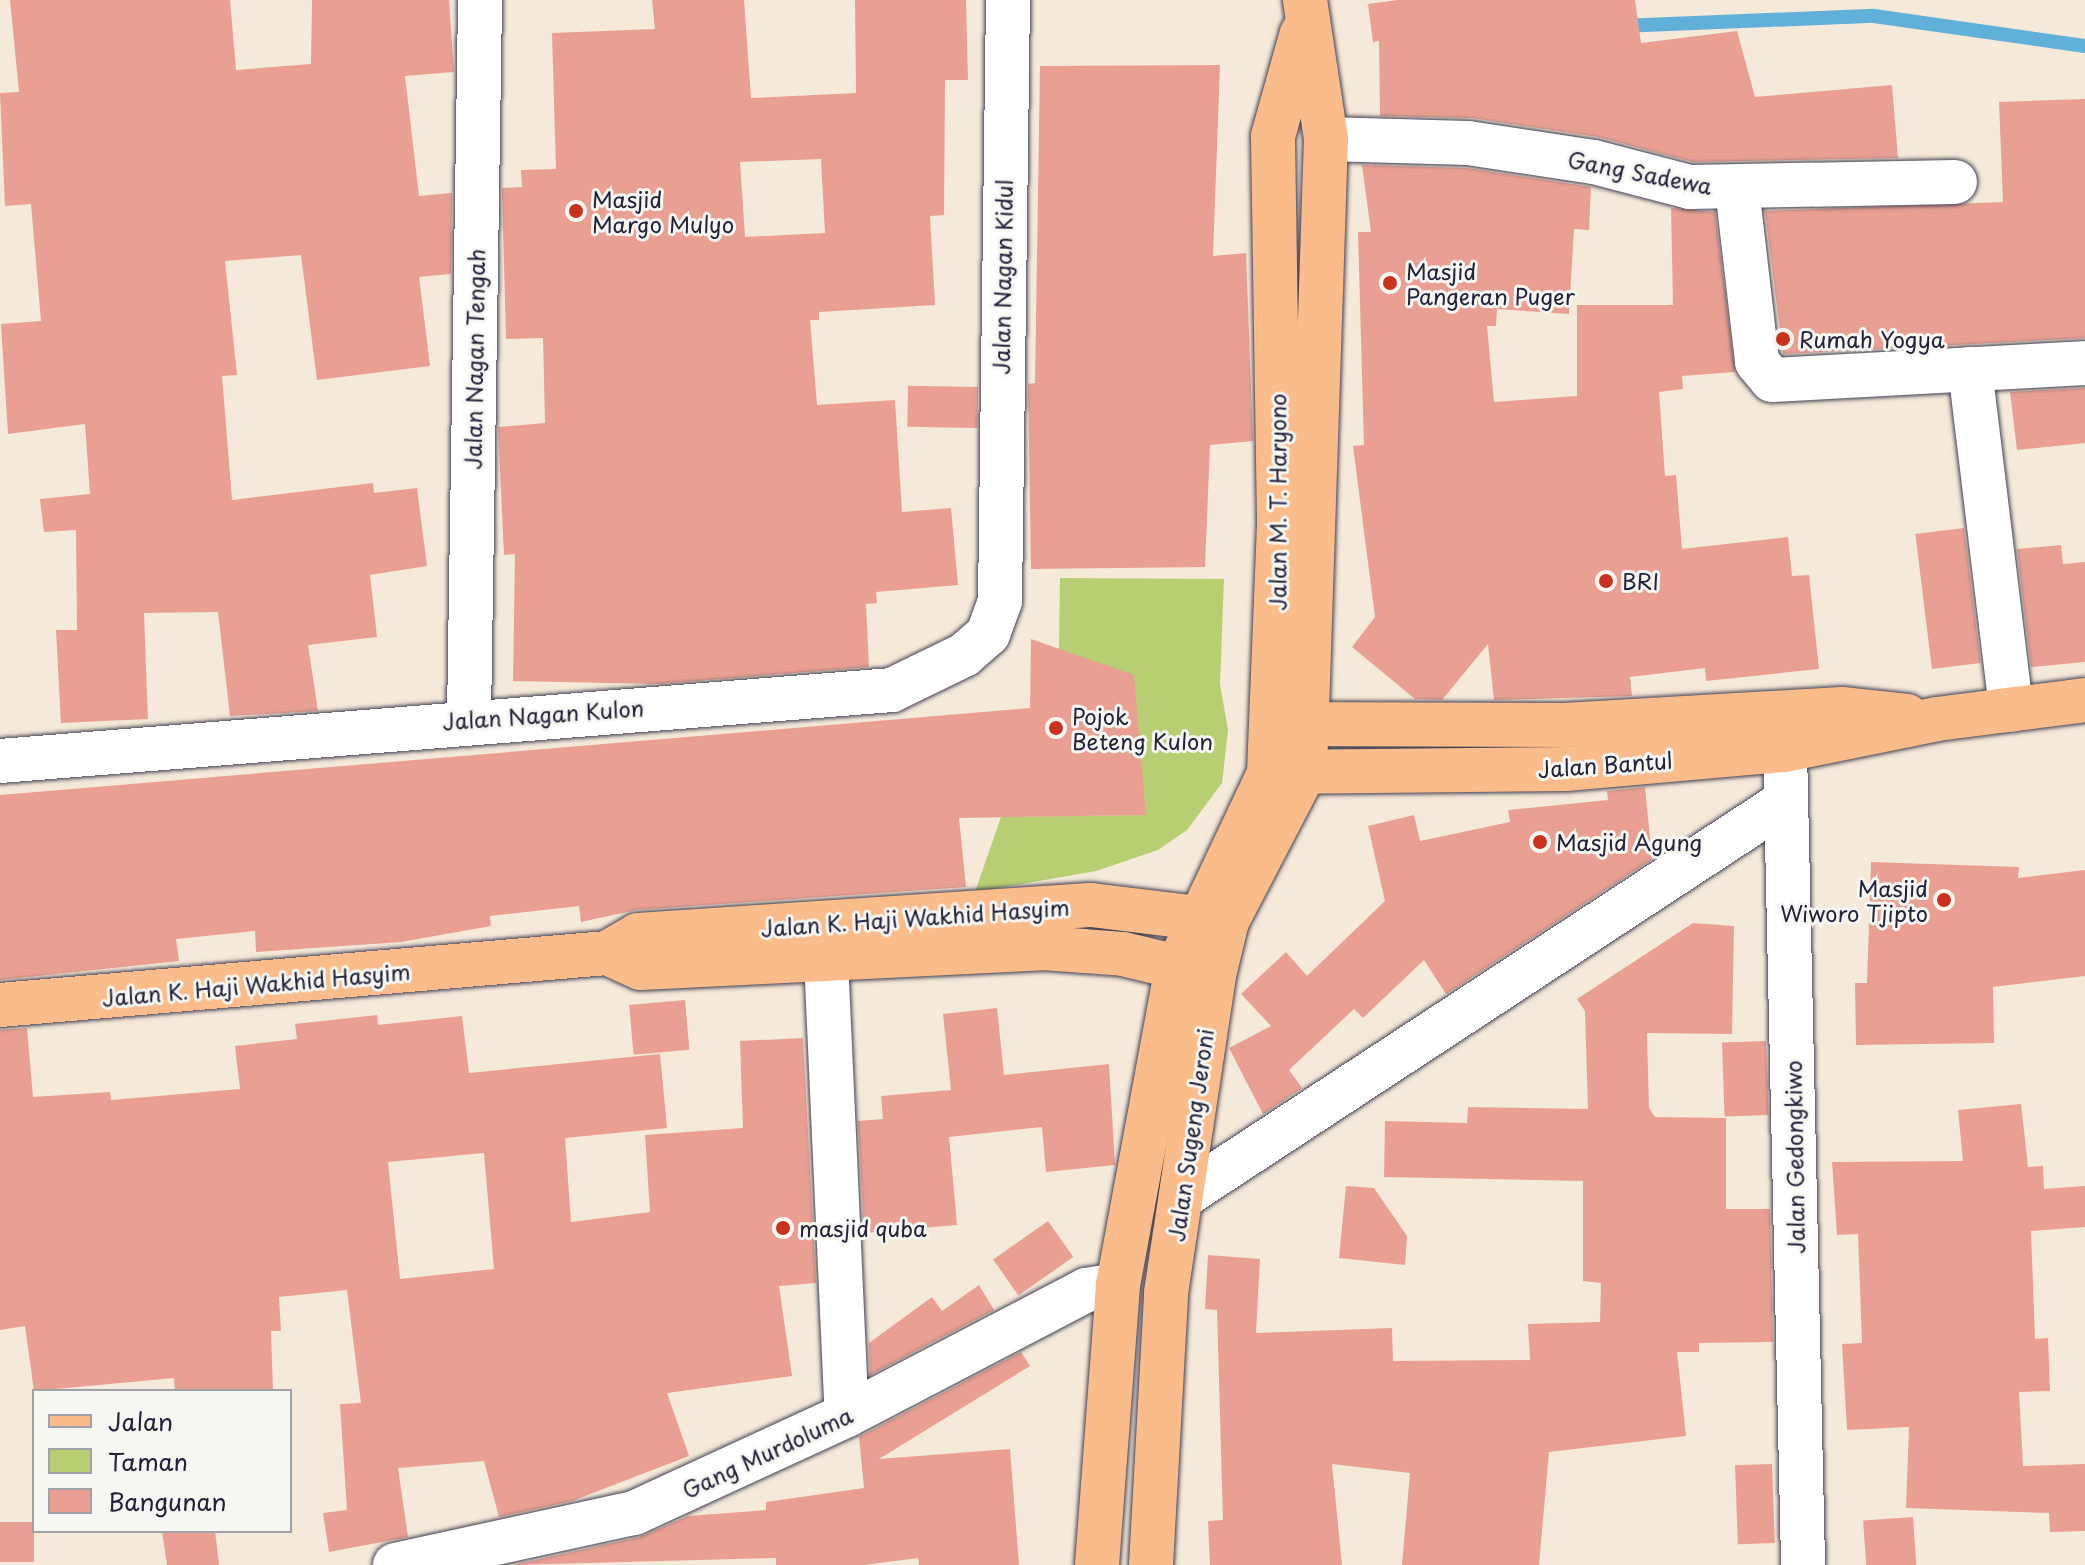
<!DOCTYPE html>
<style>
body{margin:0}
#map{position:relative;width:2085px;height:1565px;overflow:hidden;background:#f5e9d9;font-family:"Playpen Sans",sans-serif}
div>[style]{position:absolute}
.green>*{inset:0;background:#b7ce73}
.stream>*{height:14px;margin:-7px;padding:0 7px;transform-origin:7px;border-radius:7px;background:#60b0da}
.building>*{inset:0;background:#e9a093;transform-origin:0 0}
.roads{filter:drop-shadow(0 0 2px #424053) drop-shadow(0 0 2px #424053)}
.minor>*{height:44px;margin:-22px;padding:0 22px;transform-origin:22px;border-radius:22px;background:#fff}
.major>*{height:44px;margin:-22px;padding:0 22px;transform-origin:22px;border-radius:22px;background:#f9bc8a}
.dots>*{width:22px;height:22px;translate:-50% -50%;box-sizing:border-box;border:4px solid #f6f6f2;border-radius:50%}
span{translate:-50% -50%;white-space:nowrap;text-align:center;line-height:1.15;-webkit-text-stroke:6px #f6f6f2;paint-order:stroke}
.street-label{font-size:22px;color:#22223b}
.poi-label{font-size:22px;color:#22223b}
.left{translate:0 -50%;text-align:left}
.right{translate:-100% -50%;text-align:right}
.legend{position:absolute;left:32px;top:1389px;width:260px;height:144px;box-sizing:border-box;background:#f6f6f2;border:2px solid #a1a1a9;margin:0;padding:10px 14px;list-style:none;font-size:24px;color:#22223b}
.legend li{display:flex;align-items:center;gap:16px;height:40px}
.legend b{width:40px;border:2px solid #a1a1a9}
</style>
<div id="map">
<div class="green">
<i style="clip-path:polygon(1060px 578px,1224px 579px,1220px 684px,1228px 730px,1222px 783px,1187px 830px,1158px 850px,1096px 871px,975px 892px,1001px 817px,1146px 815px,1059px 649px)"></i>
</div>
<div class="stream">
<i style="left:1620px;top:26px;width:254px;rotate:-2.3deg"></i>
<i style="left:1874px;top:16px;width:213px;rotate:8.1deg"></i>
</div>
<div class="building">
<i style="clip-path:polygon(10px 0,230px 0,236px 70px,311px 64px,312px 0,449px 0,454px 72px,405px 76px,419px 196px,452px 193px,451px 274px,419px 277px,430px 366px,317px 380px,301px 255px,225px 261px,237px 375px,222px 376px,232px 500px,373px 483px,374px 493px,417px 488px,427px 566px,370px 575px,377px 637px,308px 645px,318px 711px,230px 716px,218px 612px,144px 613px,148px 719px,61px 723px,56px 630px,77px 630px,76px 530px,44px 532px,40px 499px,90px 494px,85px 424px,8px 434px,1px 324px,41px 321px,31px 204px,5px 206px,0 93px,19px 92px)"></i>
<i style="clip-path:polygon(evenodd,652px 0,744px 0,751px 98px,856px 93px,855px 0,966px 0,968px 80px,945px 80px,944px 215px,930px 216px,935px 305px,819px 312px,819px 320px,810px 320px,817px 405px,895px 400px,902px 512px,951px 508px,958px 585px,876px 592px,877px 603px,866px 604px,869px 667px,658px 684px,513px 681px,515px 554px,504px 555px,498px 427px,545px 423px,543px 338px,506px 339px,502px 188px,522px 187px,521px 170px,556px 169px,552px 33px,655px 29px,652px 0,821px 159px,825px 233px,745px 237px,740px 162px,821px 159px)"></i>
<i style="clip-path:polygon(1398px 0,1635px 0,1641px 43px,1737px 31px,1755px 97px,1892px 85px,1898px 158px,1693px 162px,1598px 137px,1472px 118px,1380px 116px,1379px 41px,1373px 42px,1368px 4px)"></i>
<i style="clip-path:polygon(1220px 65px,1213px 256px,1246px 253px,1253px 441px,1210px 445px,1205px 567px,1031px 569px,1028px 384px,1035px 383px,1040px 66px)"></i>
<i style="clip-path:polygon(2085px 99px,2085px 338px,1783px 354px,1765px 211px,2003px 202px,1999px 102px)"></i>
<i style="clip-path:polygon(1362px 165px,1466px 168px,1591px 187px,1589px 230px,1574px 229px,1569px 314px,1497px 309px,1496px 326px,1487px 326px,1494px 402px,1577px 396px,1577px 305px,1673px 305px,1671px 208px,1715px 212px,1735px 372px,1682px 376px,1683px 389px,1659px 392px,1665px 476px,1676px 475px,1682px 549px,1788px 537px,1792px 576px,1809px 575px,1819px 669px,1706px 681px,1705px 668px,1630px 677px,1632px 696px,1494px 700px,1488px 644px,1442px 700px,1415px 699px,1352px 647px,1375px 617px,1353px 446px,1364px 445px,1358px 232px,1371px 232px)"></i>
<i style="left:978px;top:387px;width:41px;height:70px;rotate:91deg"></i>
<i style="clip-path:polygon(2085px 388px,2085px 443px,2017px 450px,2010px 392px)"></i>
<i style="left:1964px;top:528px;width:136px;height:49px;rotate:83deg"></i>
<i style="clip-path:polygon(2061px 545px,2063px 564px,2085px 562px,2085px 662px,2031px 667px,2017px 549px)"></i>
<i style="clip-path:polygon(1031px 639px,1134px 675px,1146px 815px,959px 818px,966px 887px,636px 910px,581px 922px,579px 906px,490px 916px,491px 926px,401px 942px,256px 952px,255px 931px,176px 939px,179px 961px,0 980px,0 795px,1030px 708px)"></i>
<i style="clip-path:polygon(1645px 787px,1652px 859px,1446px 994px,1424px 960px,1363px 1018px,1354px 1009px,1289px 1070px,1302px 1088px,1263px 1114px,1229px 1048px,1271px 1026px,1241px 994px,1286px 952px,1307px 976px,1385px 901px,1368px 826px,1414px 815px,1420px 841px,1510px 822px,1508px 810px,1608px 800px,1607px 791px)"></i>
<i style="clip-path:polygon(1871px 862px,2019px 867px,2018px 878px,2085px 870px,2085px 976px,1993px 987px,1994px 1043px,1856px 1045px,1855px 983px,1867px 983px)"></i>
<i style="clip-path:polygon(1693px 923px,1734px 926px,1732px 1034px,1647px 1033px,1649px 1108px,1655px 1117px,1726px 1118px,1726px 1209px,1770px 1209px,1773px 1342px,1699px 1343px,1699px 1352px,1677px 1352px,1686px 1436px,1549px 1452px,1539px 1565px,1402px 1565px,1410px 1473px,1332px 1464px,1342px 1565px,1210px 1565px,1208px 1521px,1223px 1520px,1217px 1310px,1205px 1309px,1208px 1255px,1260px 1259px,1256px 1333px,1392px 1328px,1393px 1361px,1530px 1360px,1528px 1324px,1600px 1322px,1601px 1283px,1583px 1281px,1583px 1181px,1384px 1177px,1385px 1121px,1467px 1123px,1468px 1107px,1588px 1109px,1585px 1011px,1577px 999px)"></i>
<i style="left:685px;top:1000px;width:50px;height:56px;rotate:85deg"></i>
<i style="clip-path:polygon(997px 1008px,1004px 1075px,1109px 1064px,1115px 1165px,1046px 1172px,1042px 1127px,949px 1137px,957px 1225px,864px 1233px,858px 1121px,883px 1119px,881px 1096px,951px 1090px,943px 1014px)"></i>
<i style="clip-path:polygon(evenodd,377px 1015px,378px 1025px,462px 1016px,469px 1073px,660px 1054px,667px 1128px,565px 1138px,571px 1222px,650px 1212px,645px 1135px,743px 1128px,740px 1041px,803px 1038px,816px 1283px,779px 1286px,792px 1376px,667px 1393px,689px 1456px,572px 1501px,499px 1517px,484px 1461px,398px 1468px,408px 1537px,329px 1552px,323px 1513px,347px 1510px,340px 1404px,361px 1403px,347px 1290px,279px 1297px,281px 1331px,271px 1331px,273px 1391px,175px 1391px,174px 1378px,34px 1391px,25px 1326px,0 1330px,0 1030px,27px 1028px,33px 1097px,110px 1092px,111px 1100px,240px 1089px,235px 1046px,297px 1039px,295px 1024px,377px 1015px,484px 1153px,494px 1269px,400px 1279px,388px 1162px,484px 1153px)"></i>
<i style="left:1766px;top:1041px;width:74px;height:44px;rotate:88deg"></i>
<i style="clip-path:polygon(2021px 1104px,2028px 1167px,2043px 1166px,2044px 1189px,2085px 1186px,2085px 1227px,2031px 1231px,2035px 1339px,2048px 1338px,2050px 1391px,2019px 1392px,2023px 1466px,2085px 1464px,2085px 1531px,2050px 1532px,2049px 1513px,1906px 1508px,1909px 1427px,1847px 1430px,1842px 1344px,1862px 1343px,1858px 1234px,1837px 1235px,1832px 1162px,1963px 1161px,1958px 1110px)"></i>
<i style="clip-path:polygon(1346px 1186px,1374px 1188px,1407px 1236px,1405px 1265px,1339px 1258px)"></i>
<i style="left:1048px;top:1221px;width:44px;height:67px;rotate:55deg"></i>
<i style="clip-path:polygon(979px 1285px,994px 1310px,870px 1375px,869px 1343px,932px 1297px,942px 1311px)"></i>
<i style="clip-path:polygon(1021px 1352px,1030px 1366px,879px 1459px,1010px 1449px,1019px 1565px,919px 1565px,918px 1558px,864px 1565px,776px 1565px,776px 1558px,513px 1565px,640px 1537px,688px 1516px,766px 1510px,766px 1502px,864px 1488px,859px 1437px)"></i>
<i style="left:1772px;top:1464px;width:79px;height:37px;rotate:88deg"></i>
<i style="left:1913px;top:1517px;width:48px;height:50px;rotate:86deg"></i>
<i style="left:34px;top:1522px;width:40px;height:34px;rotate:90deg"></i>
<i style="clip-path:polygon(162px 1531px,215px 1531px,219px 1565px,167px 1565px)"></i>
</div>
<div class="roads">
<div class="minor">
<i style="left:1326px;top:139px;width:142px;rotate:1.6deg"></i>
<i style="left:1468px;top:143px;width:127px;rotate:8.6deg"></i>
<i style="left:1594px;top:162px;width:99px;rotate:14.6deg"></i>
<i style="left:1690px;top:187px;width:265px;rotate:-1.1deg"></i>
<i style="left:1737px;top:188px;width:175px;rotate:83.4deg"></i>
<i style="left:1757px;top:362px;width:23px;rotate:50deg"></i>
<i style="left:1772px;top:380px;width:313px;rotate:-3.1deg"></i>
<i style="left:1970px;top:369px;width:343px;rotate:83.1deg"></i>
<i style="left:469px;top:719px;width:719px;rotate:-89.12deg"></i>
<i style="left:1785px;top:750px;width:815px;rotate:88.73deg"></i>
<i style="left:0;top:761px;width:895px;rotate:-4.55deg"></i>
<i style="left:892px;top:690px;width:80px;rotate:-25.9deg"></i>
<i style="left:964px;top:655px;width:32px;rotate:-41deg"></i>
<i style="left:988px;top:634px;width:35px;rotate:-70deg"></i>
<i style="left:1000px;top:601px;width:601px;rotate:-89.24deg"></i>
<i style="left:826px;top:959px;width:456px;rotate:87.4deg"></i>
<i style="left:1182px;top:1197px;width:722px;rotate:-33.25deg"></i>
<i style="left:395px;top:1565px;width:245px;rotate:-12.3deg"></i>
<i style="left:634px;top:1513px;width:234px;rotate:-24.7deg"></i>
<i style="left:847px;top:1415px;width:270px;rotate:-27.6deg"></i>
<i style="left:1086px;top:1290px;width:32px;rotate:-9deg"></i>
</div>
<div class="major">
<i style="left:1281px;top:724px;width:283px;rotate:0.2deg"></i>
<i style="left:1564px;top:725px;width:278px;rotate:-3.3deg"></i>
<i style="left:1842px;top:709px;width:65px;rotate:6.1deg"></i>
<i style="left:1277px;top:772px;width:289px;rotate:-0.6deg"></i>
<i style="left:1566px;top:769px;width:220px;rotate:-5deg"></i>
<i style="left:1785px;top:750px;width:155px;rotate:-11.5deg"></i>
<i style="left:1937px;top:719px;width:149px;rotate:-7.3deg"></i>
<i style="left:607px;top:953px;width:37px;rotate:24deg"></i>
<i style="left:641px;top:968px;width:403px;rotate:-2.8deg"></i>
<i style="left:1044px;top:948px;width:79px;rotate:4.3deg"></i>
<i style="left:1123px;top:954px;width:85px;rotate:13.5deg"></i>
<i style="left:0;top:1005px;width:609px;rotate:-4.9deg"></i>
<i style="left:607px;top:953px;width:36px;rotate:-30deg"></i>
<i style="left:638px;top:935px;width:454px;rotate:-3.8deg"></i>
<i style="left:1091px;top:905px;width:134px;rotate:6.9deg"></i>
<i style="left:1097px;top:1565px;width:281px;rotate:-85.7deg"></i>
<i style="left:1118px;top:1285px;width:322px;rotate:-79.5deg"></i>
<i style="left:1177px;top:968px;width:216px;rotate:-64.7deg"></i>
<i style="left:1269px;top:773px;width:252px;rotate:-87.7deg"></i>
<i style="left:1279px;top:521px;width:385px;rotate:-90.9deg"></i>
<i style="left:1273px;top:136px;width:107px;rotate:-74.3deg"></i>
<i style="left:1151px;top:1565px;width:272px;rotate:-86.8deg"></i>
<i style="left:1166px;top:1293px;width:322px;rotate:-81.4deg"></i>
<i style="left:1214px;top:975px;width:56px;rotate:-76.5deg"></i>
<i style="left:1227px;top:921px;width:169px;rotate:-62.5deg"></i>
<i style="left:1305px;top:771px;width:632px;rotate:-88.1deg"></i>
<i style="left:1326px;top:139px;width:141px;rotate:-98.6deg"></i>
</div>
</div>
<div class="dots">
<i style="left:576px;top:211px;background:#c8321e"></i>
<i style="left:1390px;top:283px;background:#c8321e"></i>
<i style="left:1783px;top:339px;background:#c8321e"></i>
<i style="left:1606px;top:581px;background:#c8321e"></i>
<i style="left:1056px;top:728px;background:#c8321e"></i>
<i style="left:1540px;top:842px;background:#c8321e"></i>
<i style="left:1944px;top:900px;background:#c8321e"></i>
<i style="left:783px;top:1228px;background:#c8321e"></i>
</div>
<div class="street-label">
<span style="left:1640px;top:172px;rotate:11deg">Gang Sadewa</span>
<span style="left:1002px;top:277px;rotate:-89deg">Jalan Nagan Kidul</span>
<span style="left:474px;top:359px;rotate:-89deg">Jalan Nagan Tengah</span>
<span style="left:1277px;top:502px;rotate:-90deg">Jalan M. T. Haryono</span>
<span style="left:543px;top:714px;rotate:-4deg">Jalan Nagan Kulon</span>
<span style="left:1605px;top:764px;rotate:-4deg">Jalan Bantul</span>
<span style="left:915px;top:917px;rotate:-4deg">Jalan K. Haji Wakhid Hasyim</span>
<span style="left:256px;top:984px;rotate:-5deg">Jalan K. Haji Wakhid Hasyim</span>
<span style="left:1190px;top:1135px;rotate:-82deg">Jalan Sugeng Jeroni</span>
<span style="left:1794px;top:1157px;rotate:-91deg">Jalan Gedongkiwo</span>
<span style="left:767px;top:1452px;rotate:-25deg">Gang Murdoluma</span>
</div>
<div class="poi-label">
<span class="left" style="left:592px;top:211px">Masjid<br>Margo Mulyo</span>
<span class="left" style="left:1406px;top:283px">Masjid<br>Pangeran Puger</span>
<span class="left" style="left:1799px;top:339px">Rumah Yogya</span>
<span class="left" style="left:1622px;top:581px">BRI</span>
<span class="left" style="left:1072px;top:728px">Pojok<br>Beteng Kulon</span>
<span class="left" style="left:1556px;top:842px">Masjid Agung</span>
<span class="right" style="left:1928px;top:900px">Masjid<br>Wiworo Tjipto</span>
<span class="left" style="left:799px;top:1228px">masjid quba</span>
</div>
<ul class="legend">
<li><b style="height:10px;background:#f9bc8a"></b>Jalan</li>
<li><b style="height:22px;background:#b7ce73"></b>Taman</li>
<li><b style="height:22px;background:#e9a093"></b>Bangunan</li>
</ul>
</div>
